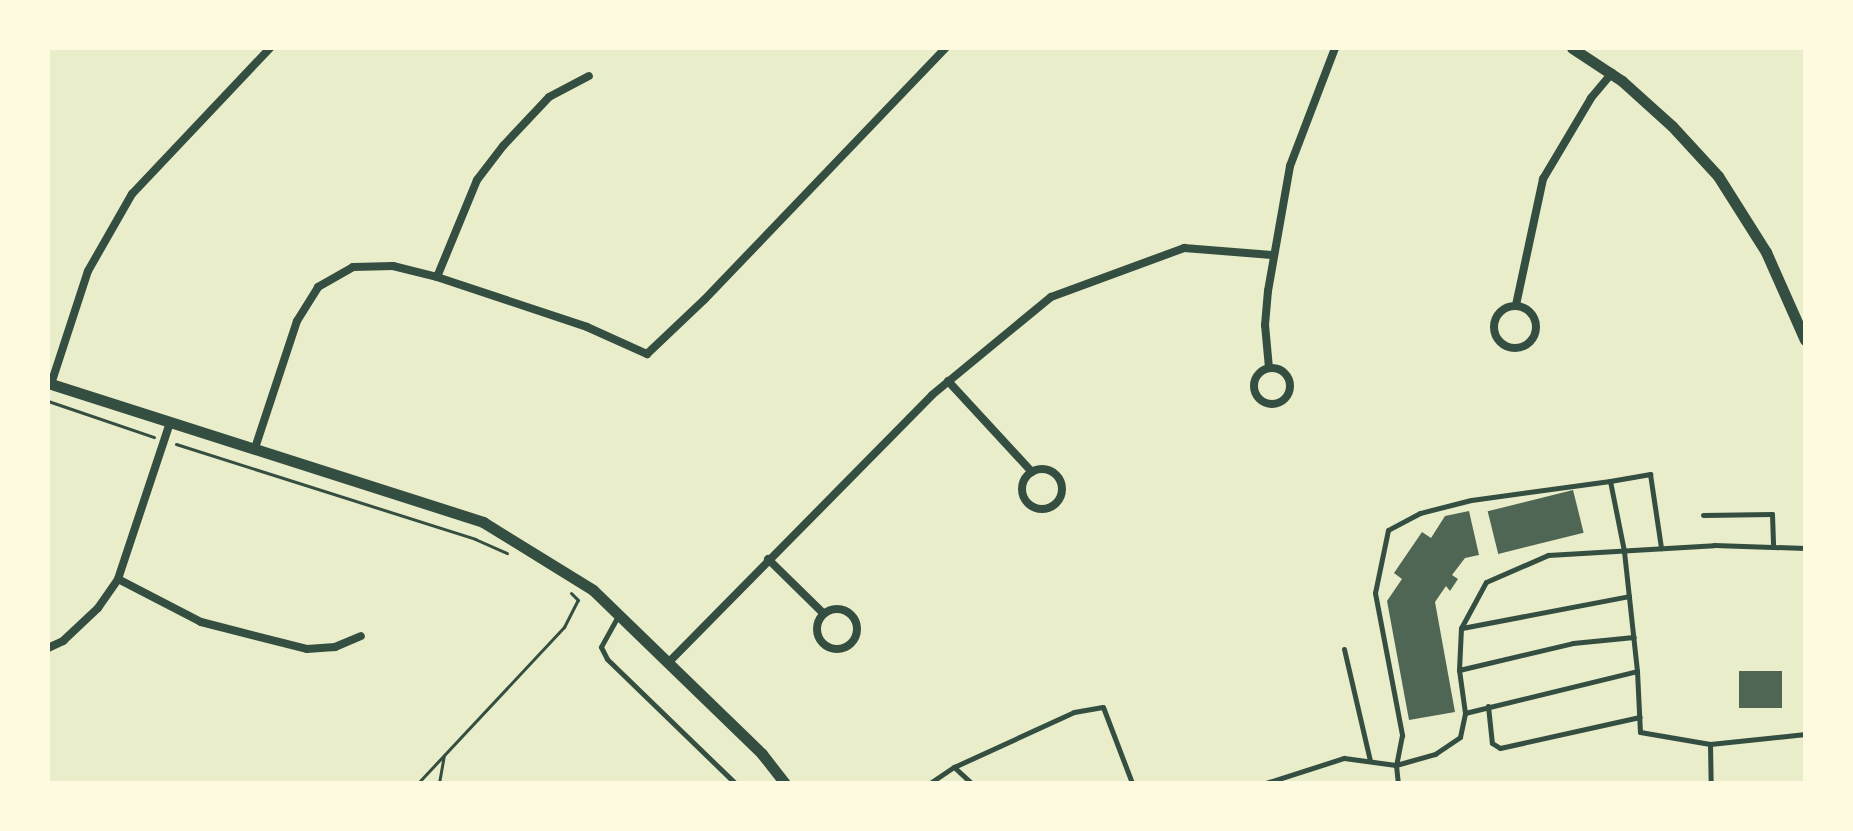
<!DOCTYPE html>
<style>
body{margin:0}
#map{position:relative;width:1853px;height:831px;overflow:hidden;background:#e9edc9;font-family:"Titillium Web",sans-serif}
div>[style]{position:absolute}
.building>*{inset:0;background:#4f6655;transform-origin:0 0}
.path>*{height:3px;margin:-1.5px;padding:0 1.5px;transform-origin:1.5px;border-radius:1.5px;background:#344e41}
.service>*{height:5px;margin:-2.5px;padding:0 2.5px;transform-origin:2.5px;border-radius:2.5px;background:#344e41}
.minor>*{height:8px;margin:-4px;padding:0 4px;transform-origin:4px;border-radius:4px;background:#344e41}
.minor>.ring{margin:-4px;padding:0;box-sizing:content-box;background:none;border:8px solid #344e41;border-radius:50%}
.tertiary>*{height:11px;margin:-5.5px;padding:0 5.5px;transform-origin:5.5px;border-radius:5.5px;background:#344e41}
span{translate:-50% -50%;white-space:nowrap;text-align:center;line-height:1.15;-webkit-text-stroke:6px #fefae0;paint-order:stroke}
.frame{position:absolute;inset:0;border:50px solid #fefae0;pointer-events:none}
</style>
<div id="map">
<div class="building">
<i style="left:1573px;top:490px;width:44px;height:88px;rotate:76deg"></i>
<i style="clip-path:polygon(1469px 511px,1479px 555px,1465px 558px,1452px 575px,1458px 579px,1450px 591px,1446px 586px,1435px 602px,1455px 712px,1409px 720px,1387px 601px,1402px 579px,1394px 573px,1422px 532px,1431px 538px,1445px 516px)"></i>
<i style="left:1739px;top:671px;width:43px;height:37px"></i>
</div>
<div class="path">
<i style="left:48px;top:401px;width:112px;rotate:18.8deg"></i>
<i style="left:176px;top:444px;width:314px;rotate:17.6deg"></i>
<i style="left:475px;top:539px;width:35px;rotate:24deg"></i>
<i style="left:571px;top:593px;width:10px;rotate:45deg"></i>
<i style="left:418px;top:783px;width:214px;rotate:-46.9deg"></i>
<i style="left:564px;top:627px;width:30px;rotate:-63deg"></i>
<i style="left:439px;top:783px;width:28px;rotate:-80deg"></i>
</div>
<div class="service">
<i style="left:1610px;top:481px;width:41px;rotate:-9.9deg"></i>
<i style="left:1650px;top:474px;width:75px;rotate:81.5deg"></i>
<i style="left:1703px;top:515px;width:69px;rotate:-0.8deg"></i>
<i style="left:1772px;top:514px;width:33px;rotate:88deg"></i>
<i style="left:618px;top:616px;width:35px;rotate:119deg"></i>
<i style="left:601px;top:647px;width:13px;rotate:63deg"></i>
<i style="left:607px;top:659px;width:178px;rotate:44.1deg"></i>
<i style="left:1462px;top:628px;width:170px;rotate:-10.8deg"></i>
<i style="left:1344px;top:649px;width:115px;rotate:76.9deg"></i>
<i style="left:1459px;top:670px;width:117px;rotate:-13.3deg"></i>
<i style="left:1573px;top:643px;width:61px;rotate:-5.6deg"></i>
<i style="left:1637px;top:671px;width:61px;rotate:87.2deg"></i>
<i style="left:1640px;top:732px;width:71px;rotate:9.7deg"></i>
<i style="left:1710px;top:744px;width:39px;rotate:89deg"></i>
<i style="left:1488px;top:706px;width:37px;rotate:84deg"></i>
<i style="left:1492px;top:743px;width:9px;rotate:32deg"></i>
<i style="left:1500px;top:748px;width:143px;rotate:-12.5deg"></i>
<i style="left:1465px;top:713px;width:43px;rotate:-97.9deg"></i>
<i style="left:1459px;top:670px;width:42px;rotate:-87.3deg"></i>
<i style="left:1461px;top:628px;width:52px;rotate:-61.5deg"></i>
<i style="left:1486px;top:582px;width:68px;rotate:-23.5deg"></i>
<i style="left:1548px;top:555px;width:166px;rotate:-3.4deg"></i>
<i style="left:1714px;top:545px;width:91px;rotate:1.9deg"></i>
<i style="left:1710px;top:744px;width:96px;rotate:-6deg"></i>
<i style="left:954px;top:767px;width:132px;rotate:-24.6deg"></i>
<i style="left:1074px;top:712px;width:29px;rotate:-10deg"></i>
<i style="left:1103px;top:707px;width:81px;rotate:69.1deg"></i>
<i style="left:930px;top:783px;width:29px;rotate:-34deg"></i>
<i style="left:954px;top:767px;width:23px;rotate:43deg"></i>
<i style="left:1266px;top:783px;width:82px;rotate:-17.8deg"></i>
<i style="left:1344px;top:758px;width:52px;rotate:7.7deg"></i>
<i style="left:1396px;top:765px;width:41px;rotate:-15.8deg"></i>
<i style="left:1435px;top:754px;width:30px;rotate:-34deg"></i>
<i style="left:1460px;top:737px;width:25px;rotate:-78deg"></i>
<i style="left:1465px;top:713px;width:177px;rotate:-13.7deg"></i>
<i style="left:1637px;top:671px;width:121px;rotate:-96.2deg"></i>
<i style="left:1624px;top:551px;width:71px;rotate:-101.3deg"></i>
<i style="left:1610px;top:481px;width:140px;rotate:172.2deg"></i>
<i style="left:1471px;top:500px;width:53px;rotate:165.7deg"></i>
<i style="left:1420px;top:513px;width:36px;rotate:152deg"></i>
<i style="left:1388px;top:530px;width:64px;rotate:101.7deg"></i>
<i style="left:1375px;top:593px;width:145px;rotate:79.2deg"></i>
<i style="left:1402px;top:735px;width:31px;rotate:101deg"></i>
<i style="left:1396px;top:765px;width:18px;rotate:84deg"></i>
</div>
<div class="minor">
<i style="left:437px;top:277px;width:105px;rotate:-67.6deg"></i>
<i style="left:477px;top:180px;width:43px;rotate:-52.6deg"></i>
<i style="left:503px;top:146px;width:67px;rotate:-46.8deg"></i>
<i style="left:549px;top:97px;width:45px;rotate:-27.7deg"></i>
<i style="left:1516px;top:305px;width:129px;rotate:-77.9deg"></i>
<i style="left:1543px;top:179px;width:94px;rotate:-59.3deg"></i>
<i style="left:1591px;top:98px;width:33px;rotate:-50deg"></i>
<i class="ring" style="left:1494px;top:306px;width:34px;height:34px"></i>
<i style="left:1269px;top:368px;width:43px;rotate:-95.3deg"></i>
<i style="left:1265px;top:325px;width:34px;rotate:-85deg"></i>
<i style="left:1268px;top:291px;width:127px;rotate:-80deg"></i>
<i style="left:1290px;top:166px;width:126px;rotate:-69.1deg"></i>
<i class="ring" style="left:1254px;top:368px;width:28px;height:28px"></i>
<i style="left:948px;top:381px;width:124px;rotate:47.3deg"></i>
<i style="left:51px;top:384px;width:119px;rotate:-71.9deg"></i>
<i style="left:88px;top:271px;width:89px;rotate:-60.3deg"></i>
<i style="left:132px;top:194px;width:201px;rotate:-46.6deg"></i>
<i style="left:255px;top:448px;width:134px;rotate:-71.7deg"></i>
<i style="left:297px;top:321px;width:40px;rotate:-58deg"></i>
<i style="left:318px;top:287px;width:40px;rotate:-29.7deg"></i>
<i style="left:353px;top:267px;width:40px;rotate:-1.4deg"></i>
<i style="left:393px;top:266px;width:45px;rotate:14deg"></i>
<i style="left:437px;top:277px;width:158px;rotate:18.4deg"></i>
<i style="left:587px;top:327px;width:66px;rotate:24.2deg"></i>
<i style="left:647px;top:354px;width:79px;rotate:-43.5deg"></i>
<i style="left:704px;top:300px;width:349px;rotate:-46.2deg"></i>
<i class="ring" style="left:1022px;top:469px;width:32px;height:32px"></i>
<i style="left:768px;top:559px;width:78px;rotate:44.5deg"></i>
<i style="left:118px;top:579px;width:93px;rotate:27.4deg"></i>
<i style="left:201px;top:622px;width:109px;rotate:14.3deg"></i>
<i style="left:307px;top:649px;width:28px;rotate:-4deg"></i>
<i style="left:335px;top:647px;width:28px;rotate:-23deg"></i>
<i class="ring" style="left:817px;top:609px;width:32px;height:32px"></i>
<i style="left:48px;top:648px;width:17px;rotate:-25deg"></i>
<i style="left:63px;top:641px;width:48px;rotate:-43.3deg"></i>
<i style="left:98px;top:608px;width:35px;rotate:-55deg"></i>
<i style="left:118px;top:579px;width:164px;rotate:-71.6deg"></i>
<i style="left:668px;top:663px;width:376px;rotate:-45.4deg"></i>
<i style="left:932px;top:395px;width:154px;rotate:-39.5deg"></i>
<i style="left:1051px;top:297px;width:142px;rotate:-20.2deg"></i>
<i style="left:1184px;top:248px;width:88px;rotate:4.5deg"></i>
</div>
<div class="tertiary">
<i style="left:1572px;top:48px;width:60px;rotate:33.4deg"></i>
<i style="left:1622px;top:81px;width:67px;rotate:42deg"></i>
<i style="left:1672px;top:126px;width:68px;rotate:47.4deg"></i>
<i style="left:1718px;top:176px;width:90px;rotate:57.7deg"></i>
<i style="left:1766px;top:252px;width:96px;rotate:66.1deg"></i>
<i style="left:48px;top:383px;width:457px;rotate:17.7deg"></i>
<i style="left:483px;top:522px;width:129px;rotate:31.7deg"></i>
<i style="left:593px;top:590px;width:235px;rotate:44.1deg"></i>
<i style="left:762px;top:754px;width:37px;rotate:52deg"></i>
</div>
<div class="frame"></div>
</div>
